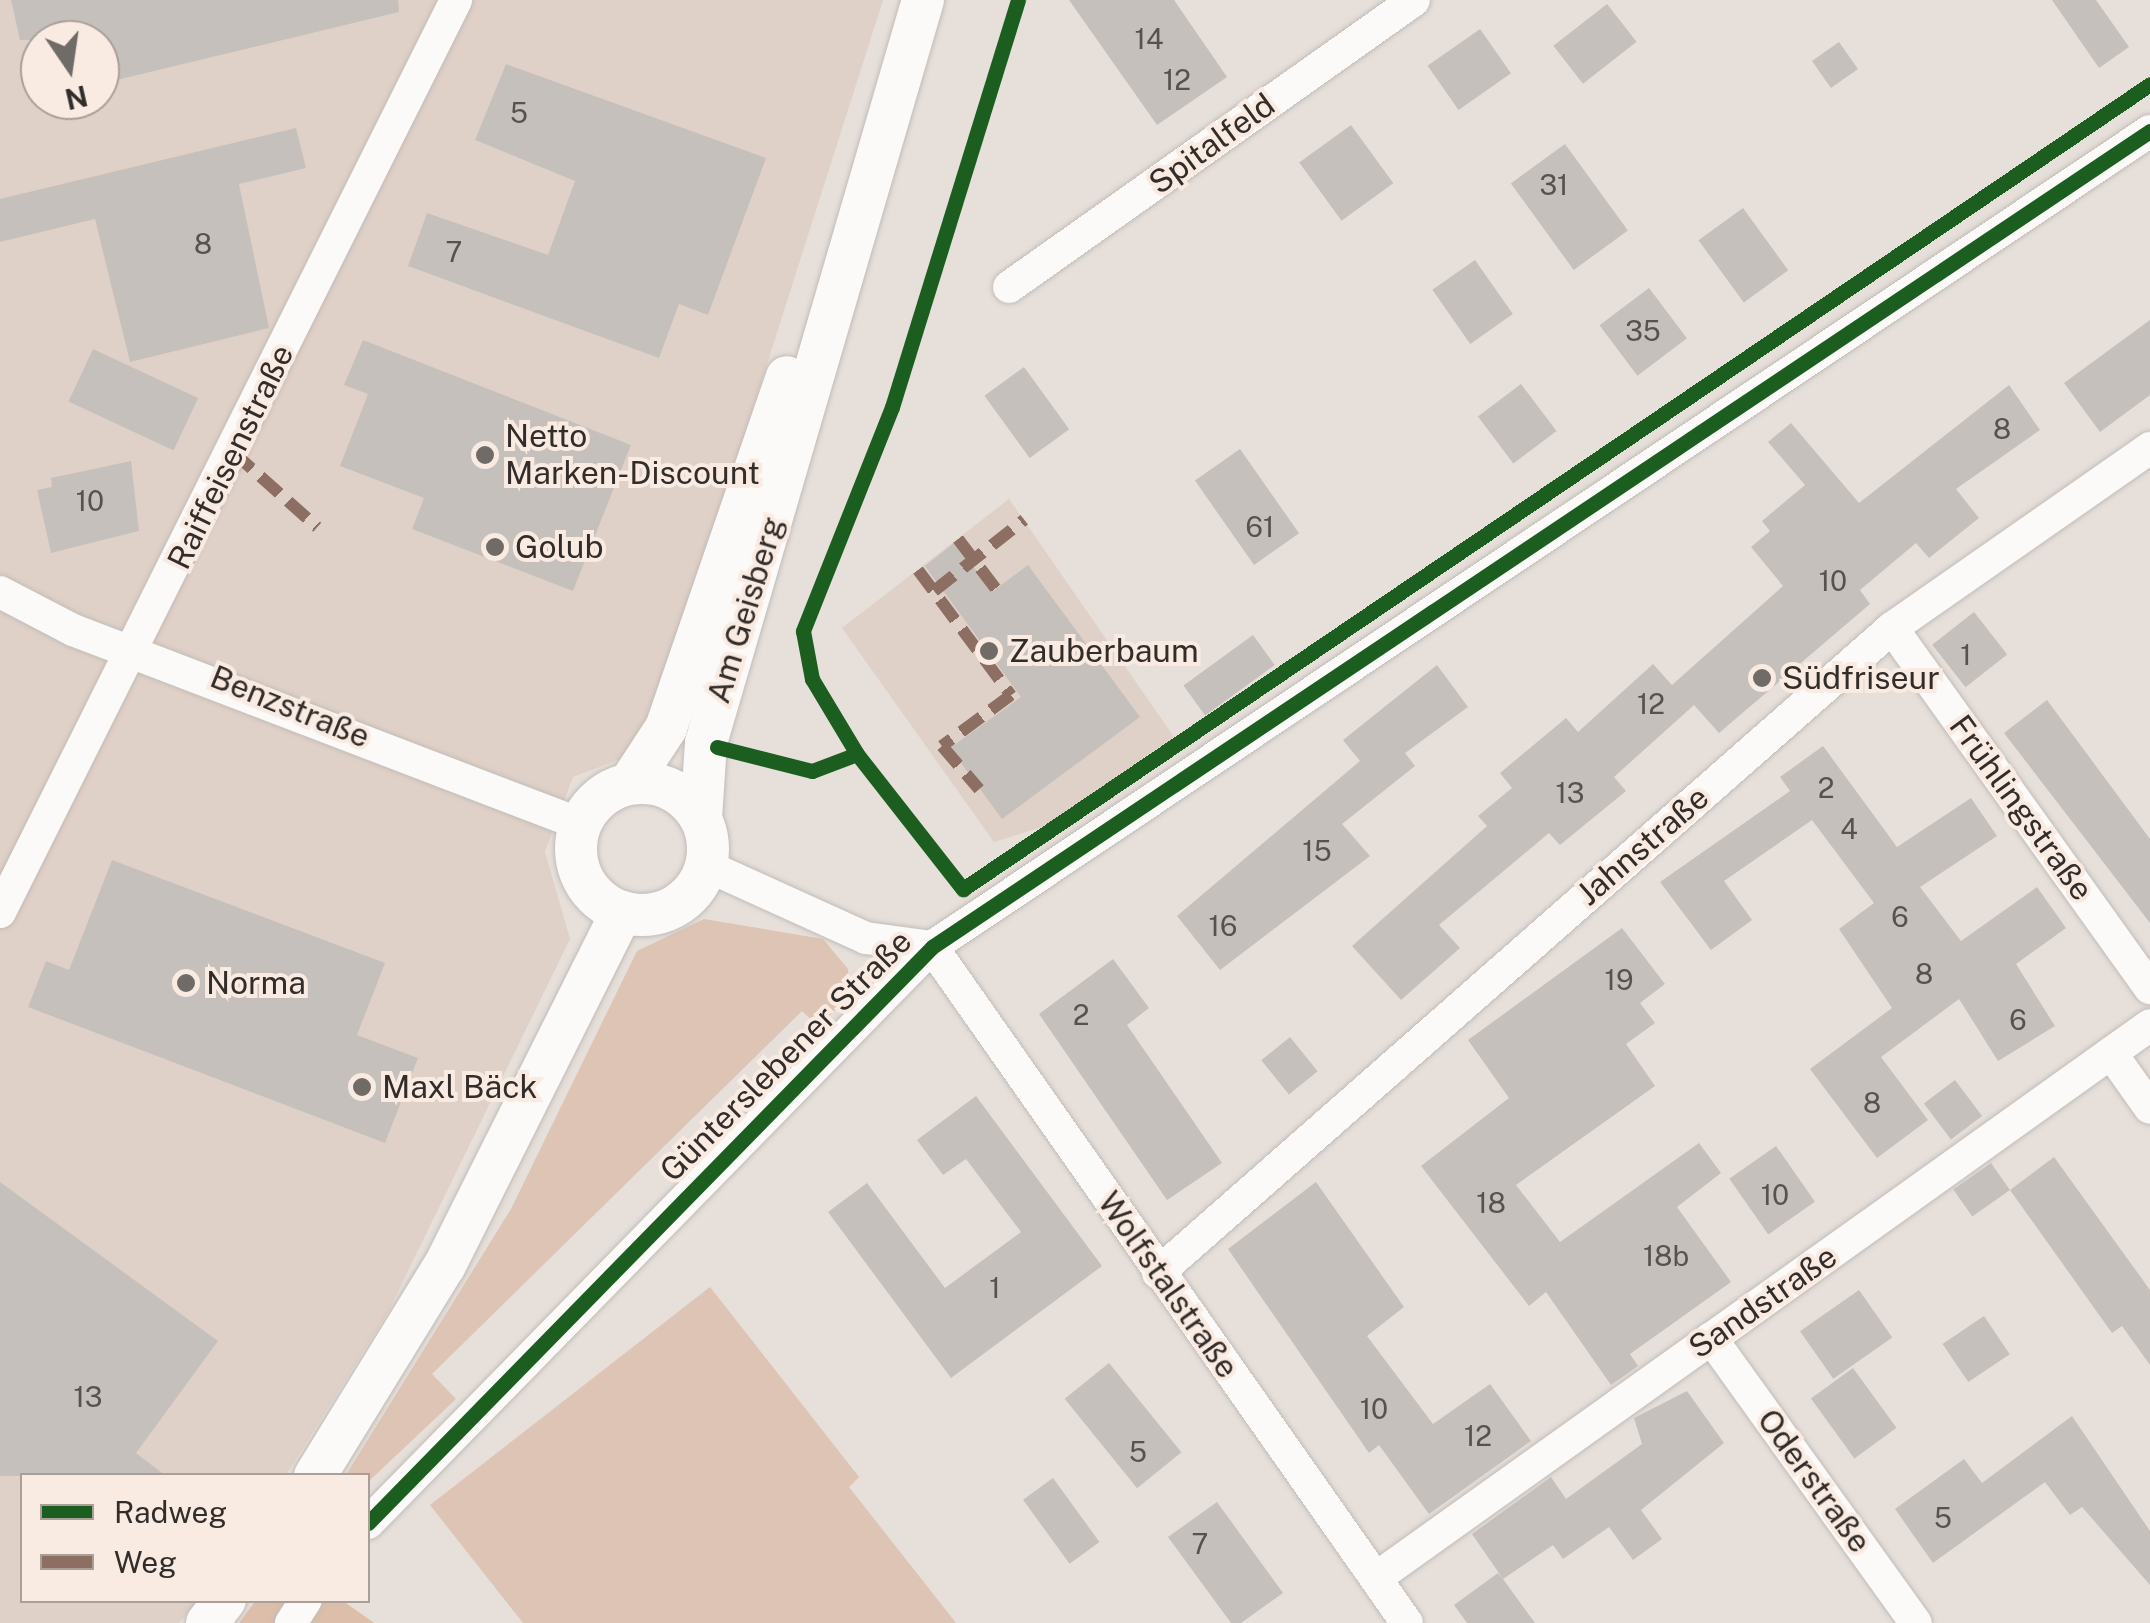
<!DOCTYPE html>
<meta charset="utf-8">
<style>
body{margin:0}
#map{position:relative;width:2150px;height:1623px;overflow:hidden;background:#e6dfda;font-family:"Public Sans",sans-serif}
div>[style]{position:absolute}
.built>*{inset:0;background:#e0d1c8}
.green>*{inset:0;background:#ddc4b4}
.forest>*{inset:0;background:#dcbeaa}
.building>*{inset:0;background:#c6c0bc;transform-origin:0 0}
.roads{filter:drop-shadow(0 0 2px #c2bcb8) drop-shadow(0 0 2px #c2bcb8)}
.minor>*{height:32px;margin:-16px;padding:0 16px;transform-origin:16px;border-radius:16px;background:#fbfaf9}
.tertiary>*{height:42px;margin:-21px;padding:0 21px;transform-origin:21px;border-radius:21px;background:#fbfaf9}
.tertiary>.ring{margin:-21px;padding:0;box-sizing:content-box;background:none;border:42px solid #fbfaf9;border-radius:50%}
.quiet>*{height:12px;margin-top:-6px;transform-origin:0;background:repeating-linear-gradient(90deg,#8d6e63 0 25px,transparent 0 37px)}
.cycleway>*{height:15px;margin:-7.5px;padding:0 7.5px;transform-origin:7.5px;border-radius:7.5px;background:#1b5e20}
.dots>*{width:28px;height:28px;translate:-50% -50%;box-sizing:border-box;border:5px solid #f9ebe2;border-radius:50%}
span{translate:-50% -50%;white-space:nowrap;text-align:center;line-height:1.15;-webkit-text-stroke:8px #f9ebe2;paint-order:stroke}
.number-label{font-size:28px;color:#57524e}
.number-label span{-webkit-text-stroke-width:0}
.street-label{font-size:32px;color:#322d2a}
.poi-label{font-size:32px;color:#322d2a}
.left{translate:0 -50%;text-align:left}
.legend{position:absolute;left:20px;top:1473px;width:350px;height:130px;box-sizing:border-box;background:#f9ebe2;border:2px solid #a99f98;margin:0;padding:12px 18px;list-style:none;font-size:30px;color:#322d2a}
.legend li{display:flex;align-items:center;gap:20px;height:50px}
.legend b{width:50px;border:2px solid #a99f98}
.north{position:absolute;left:20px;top:20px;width:100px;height:100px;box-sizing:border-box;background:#f9ebe2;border:2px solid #a99f98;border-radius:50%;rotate:167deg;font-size:28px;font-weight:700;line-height:40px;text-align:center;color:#322d2a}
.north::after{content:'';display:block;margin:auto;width:35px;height:45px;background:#716b68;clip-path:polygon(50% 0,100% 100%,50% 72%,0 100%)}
</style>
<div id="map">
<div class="built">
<i style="clip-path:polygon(evenodd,0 0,883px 0,644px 750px,573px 777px,545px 852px,570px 939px,388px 1312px,286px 1475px,22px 1476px,22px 1600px,197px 1601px,179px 1623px,0 1623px,0 0,40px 40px,100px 40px,100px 100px,40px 100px,40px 40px)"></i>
<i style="clip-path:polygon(1009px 499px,1174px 737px,1045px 826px,994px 842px,842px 628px)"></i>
</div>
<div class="green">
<i style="clip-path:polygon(704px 919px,823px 939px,848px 969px,848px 999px,818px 1026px,802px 1011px,432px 1374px,456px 1399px,368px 1482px,346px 1475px,511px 1209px,637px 951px)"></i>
<i style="clip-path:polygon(710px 1287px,859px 1477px,849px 1487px,956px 1623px,523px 1623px,430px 1505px)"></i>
</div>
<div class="forest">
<i style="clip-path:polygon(256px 1600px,343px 1601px,374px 1623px,239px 1623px)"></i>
</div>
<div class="building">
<i style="clip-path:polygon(11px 0,398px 0,399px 12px,100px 84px,100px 40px,20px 40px)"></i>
<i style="clip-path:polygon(1069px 0,1174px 0,1227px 77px,1157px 125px)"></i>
<i style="clip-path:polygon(2052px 0,2096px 0,2129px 47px,2099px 68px)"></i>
<i style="left:1607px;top:4px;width:48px;height:68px;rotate:52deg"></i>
<i style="left:1480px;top:29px;width:54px;height:64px;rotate:55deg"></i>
<i style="left:1839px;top:42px;width:33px;height:33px;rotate:55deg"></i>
<i style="clip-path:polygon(506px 64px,766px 158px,708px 315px,679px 304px,659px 358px,408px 266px,427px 213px,548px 255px,575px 181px,475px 140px)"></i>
<i style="left:1351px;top:125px;width:72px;height:64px;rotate:54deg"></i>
<i style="clip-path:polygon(296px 128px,306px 168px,239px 184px,269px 328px,130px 362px,95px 219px,0 242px,0 199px)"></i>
<i style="left:1565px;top:144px;width:107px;height:67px;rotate:54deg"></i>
<i style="left:1743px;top:208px;width:77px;height:55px;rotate:54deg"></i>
<i style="left:1475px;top:260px;width:66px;height:52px;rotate:55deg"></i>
<i style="left:1649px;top:288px;width:63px;height:62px;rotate:53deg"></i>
<i style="clip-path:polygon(2150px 320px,2150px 395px,2100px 432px,2064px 383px)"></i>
<i style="clip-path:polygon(363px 340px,631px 445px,573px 591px,412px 529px,424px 498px,340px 466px,368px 394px,344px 385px)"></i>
<i style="left:93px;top:349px;width:116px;height:58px;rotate:25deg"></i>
<i style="left:1024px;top:367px;width:77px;height:49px;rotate:54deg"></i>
<i style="left:1521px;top:384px;width:59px;height:54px;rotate:53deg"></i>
<i style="clip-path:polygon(2009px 385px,2040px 430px,1956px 489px,1979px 518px,1929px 558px,1916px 543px,1860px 590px,1870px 604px,1719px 733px,1694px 705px,1614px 777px,1626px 791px,1560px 845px,1549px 833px,1439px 925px,1460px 948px,1401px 1000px,1352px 946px,1487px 826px,1478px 816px,1512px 788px,1500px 773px,1566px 718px,1578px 732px,1653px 664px,1672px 685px,1783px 586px,1751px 547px,1770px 531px,1762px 521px,1805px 485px,1768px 442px,1791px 423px,1859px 503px)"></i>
<i style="left:1240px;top:449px;width:103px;height:55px;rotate:55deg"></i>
<i style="clip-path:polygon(131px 461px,139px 531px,51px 553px,37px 490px,52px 487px,51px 478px)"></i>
<i style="clip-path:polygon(954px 543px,993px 591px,1028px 565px,1140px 717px,1002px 819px,950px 748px,1021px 697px,925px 566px)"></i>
<i style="left:1974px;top:612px;width:54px;height:53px;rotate:52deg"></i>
<i style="left:1253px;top:635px;width:37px;height:86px;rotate:54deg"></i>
<i style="clip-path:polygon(1437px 665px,1468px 707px,1405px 753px,1415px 766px,1342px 824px,1370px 856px,1220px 970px,1177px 916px,1360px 761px,1343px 740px)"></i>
<i style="clip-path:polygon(2047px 700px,2150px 839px,2150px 923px,2004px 733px)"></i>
<i style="clip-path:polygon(1823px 746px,1897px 847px,1971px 798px,1997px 836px,1920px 887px,1961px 941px,2037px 887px,2066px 928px,2016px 964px,2055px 1026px,1998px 1061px,1959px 999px,1881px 1057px,1928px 1120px,1877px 1158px,1810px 1069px,1892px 1008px,1839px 929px,1874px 903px,1812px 820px,1724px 881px,1752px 920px,1711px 950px,1660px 882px,1790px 791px,1780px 777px)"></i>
<i style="clip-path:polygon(112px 860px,385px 963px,357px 1035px,418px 1058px,385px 1143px,28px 1007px,46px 961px,69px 970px)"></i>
<i style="clip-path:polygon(1622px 928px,1665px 984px,1640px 1003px,1655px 1023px,1626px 1044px,1655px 1086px,1516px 1185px,1560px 1242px,1699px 1143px,1721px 1173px,1677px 1207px,1731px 1282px,1630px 1354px,1638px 1366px,1611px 1385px,1546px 1292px,1529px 1306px,1421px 1166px,1509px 1098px,1468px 1040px)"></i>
<i style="clip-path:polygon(1113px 959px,1149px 1008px,1127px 1025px,1222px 1163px,1167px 1200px,1039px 1014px)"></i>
<i style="left:1290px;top:1037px;width:44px;height:37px;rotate:51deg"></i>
<i style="left:1955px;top:1080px;width:45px;height:39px;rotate:53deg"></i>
<i style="clip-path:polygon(976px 1096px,1102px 1266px,951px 1378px,828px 1212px,867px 1183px,945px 1288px,1021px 1232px,966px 1159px,943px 1175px,917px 1140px)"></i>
<i style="left:1776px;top:1146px;width:68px;height:57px;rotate:55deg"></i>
<i style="clip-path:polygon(2054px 1157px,2150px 1290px,2150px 1365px,2122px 1326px,2112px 1333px,2010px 1190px)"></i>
<i style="left:1991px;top:1163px;width:33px;height:46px;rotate:55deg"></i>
<i style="clip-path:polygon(0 1182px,218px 1341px,136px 1453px,166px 1476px,0 1476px)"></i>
<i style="clip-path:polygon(1316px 1182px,1404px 1307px,1367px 1336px,1433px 1424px,1490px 1384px,1531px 1441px,1429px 1514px,1379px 1445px,1369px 1453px,1228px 1249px)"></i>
<i style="left:1859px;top:1290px;width:58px;height:72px;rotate:55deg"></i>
<i style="left:1984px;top:1316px;width:46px;height:50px;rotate:56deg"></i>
<i style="left:1109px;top:1363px;width:115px;height:57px;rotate:51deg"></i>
<i style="left:1853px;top:1368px;width:74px;height:52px;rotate:54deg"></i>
<i style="clip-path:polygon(1687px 1391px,1724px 1443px,1641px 1510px,1662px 1539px,1633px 1560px,1609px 1527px,1563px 1559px,1553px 1545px,1503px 1579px,1472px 1534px,1551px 1477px,1566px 1499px,1642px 1444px,1634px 1418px)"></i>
<i style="clip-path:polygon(2072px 1416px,2150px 1531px,2150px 1585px,2082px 1507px,2070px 1515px,2045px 1482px,1933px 1563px,1895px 1509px,1964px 1459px,1982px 1483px)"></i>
<i style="left:1053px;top:1478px;width:79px;height:37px;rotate:54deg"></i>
<i style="clip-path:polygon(1217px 1502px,1283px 1593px,1241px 1623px,1231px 1623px,1168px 1537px)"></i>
<i style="clip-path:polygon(1498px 1573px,1503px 1579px,1535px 1623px,1467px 1623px,1454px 1605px)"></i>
</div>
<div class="roads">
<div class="minor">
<i style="left:1009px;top:287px;width:496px;rotate:-35.3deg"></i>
<i style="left:0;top:592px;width:82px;rotate:27.5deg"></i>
<i style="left:73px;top:630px;width:543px;rotate:20.94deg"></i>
<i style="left:1892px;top:628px;width:443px;rotate:54.4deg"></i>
<i style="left:707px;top:866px;width:175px;rotate:24.4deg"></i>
<i style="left:866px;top:938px;width:67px;rotate:7.8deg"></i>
<i style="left:0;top:912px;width:1020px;rotate:-63.43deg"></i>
<i style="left:932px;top:947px;width:826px;rotate:54.91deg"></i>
<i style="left:2111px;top:1053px;width:67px;rotate:54.7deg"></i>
<i style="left:1158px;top:1273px;width:977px;rotate:-41.31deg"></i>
<i style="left:1892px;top:628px;width:315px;rotate:-34.9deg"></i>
<i style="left:1711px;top:1338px;width:351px;rotate:54.3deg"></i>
<i style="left:368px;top:1523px;width:806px;rotate:-45.6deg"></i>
<i style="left:932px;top:947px;width:1466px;rotate:-33.82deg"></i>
<i style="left:1376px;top:1578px;width:951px;rotate:-35.54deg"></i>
<i style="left:291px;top:1623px;width:27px;rotate:-57deg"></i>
</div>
<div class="tertiary">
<i class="ring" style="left:576px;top:783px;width:90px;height:90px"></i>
<i style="left:630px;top:783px;width:66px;rotate:-56.8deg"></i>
<i style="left:666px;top:728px;width:371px;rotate:-71deg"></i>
<i style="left:701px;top:818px;width:75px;rotate:-86.2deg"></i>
<i style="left:706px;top:743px;width:774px;rotate:-73.72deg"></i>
<i style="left:315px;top:1476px;width:248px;rotate:-58.4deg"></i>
<i style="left:445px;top:1265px;width:395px;rotate:-63.4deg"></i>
<i style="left:207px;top:1623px;width:29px;rotate:-52deg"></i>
</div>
</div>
<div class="quiet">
<i style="left:233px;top:452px;width:113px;rotate:41.8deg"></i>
<i style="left:958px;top:539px;width:63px;rotate:52.8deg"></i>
<i style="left:918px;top:570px;width:156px;rotate:53.4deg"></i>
<i style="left:1011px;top:695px;width:86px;rotate:143.5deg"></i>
<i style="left:942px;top:746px;width:57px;rotate:49.3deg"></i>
<i style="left:934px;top:591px;width:115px;rotate:-38.3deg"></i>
</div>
<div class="cycleway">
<i style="left:1018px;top:0;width:426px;rotate:107.2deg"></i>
<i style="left:892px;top:407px;width:241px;rotate:111.7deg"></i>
<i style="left:803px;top:631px;width:49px;rotate:79.4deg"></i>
<i style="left:812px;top:679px;width:87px;rotate:59deg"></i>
<i style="left:857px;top:754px;width:172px;rotate:51.9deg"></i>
<i style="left:963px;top:889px;width:1434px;rotate:-34.14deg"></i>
<i style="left:717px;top:747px;width:98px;rotate:14.2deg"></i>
<i style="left:812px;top:771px;width:48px;rotate:-20.7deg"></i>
<i style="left:368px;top:1523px;width:806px;rotate:-45.6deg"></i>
<i style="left:932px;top:947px;width:1466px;rotate:-33.82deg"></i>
</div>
<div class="dots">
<i style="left:485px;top:455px;background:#716b68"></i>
<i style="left:495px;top:547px;background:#716b68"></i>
<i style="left:989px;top:651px;background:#716b68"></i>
<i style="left:1762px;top:678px;background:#716b68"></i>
<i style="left:186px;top:983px;background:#716b68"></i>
<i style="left:362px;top:1087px;background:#716b68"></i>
</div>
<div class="number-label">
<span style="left:1149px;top:39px">14</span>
<span style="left:1177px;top:80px">12</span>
<span style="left:519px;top:113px">5</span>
<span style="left:1554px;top:185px">31</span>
<span style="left:203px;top:244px">8</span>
<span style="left:454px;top:252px">7</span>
<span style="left:1643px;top:331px">35</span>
<span style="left:2002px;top:429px">8</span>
<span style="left:90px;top:501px">10</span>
<span style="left:1260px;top:527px">61</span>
<span style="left:1833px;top:581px">10</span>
<span style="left:1966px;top:655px">1</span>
<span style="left:1651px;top:704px">12</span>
<span style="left:1826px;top:788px">2</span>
<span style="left:1570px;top:793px">13</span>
<span style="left:1849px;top:829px">4</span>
<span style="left:1317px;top:851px">15</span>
<span style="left:1900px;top:917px">6</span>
<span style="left:1223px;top:926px">16</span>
<span style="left:1924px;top:974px">8</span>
<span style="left:1619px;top:980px">19</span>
<span style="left:1081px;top:1015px">2</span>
<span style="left:2018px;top:1020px">6</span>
<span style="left:1872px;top:1103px">8</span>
<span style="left:1775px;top:1195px">10</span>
<span style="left:1491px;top:1203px">18</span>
<span style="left:1666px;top:1256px">18b</span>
<span style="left:995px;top:1288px">1</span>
<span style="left:88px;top:1397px">13</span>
<span style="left:1374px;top:1409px">10</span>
<span style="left:1478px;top:1436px">12</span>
<span style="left:1138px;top:1452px">5</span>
<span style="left:1943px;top:1518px">5</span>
<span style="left:1200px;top:1544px">7</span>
</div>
<div class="street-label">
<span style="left:1212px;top:144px;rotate:-36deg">Spitalfeld</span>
<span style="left:231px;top:457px;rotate:-64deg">Raiffeisenstraße</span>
<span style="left:746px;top:610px;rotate:-73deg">Am Geisberg</span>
<span style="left:290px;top:707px;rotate:22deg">Benzstraße</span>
<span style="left:2021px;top:808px;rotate:54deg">Frühlingstraße</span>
<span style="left:1643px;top:846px;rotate:-41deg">Jahnstraße</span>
<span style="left:786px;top:1056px;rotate:-45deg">Günterslebener Straße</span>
<span style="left:1168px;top:1285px;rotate:55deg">Wolfstalstraße</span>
<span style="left:1763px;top:1302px;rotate:-35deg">Sandstraße</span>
<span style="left:1814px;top:1481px;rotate:54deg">Oderstraße</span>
</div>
<div class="poi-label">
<span class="left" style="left:505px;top:455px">Netto<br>Marken-Discount</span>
<span class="left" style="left:515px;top:547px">Golub</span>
<span class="left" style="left:1009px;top:651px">Zauberbaum</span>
<span class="left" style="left:1782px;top:678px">Südfriseur</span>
<span class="left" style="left:206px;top:983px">Norma</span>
<span class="left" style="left:382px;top:1087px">Maxl Bäck</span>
</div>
<ul class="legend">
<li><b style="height:12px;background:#1b5e20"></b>Radweg</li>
<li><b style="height:12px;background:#8d6e63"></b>Weg</li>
</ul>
<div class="north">N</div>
</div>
